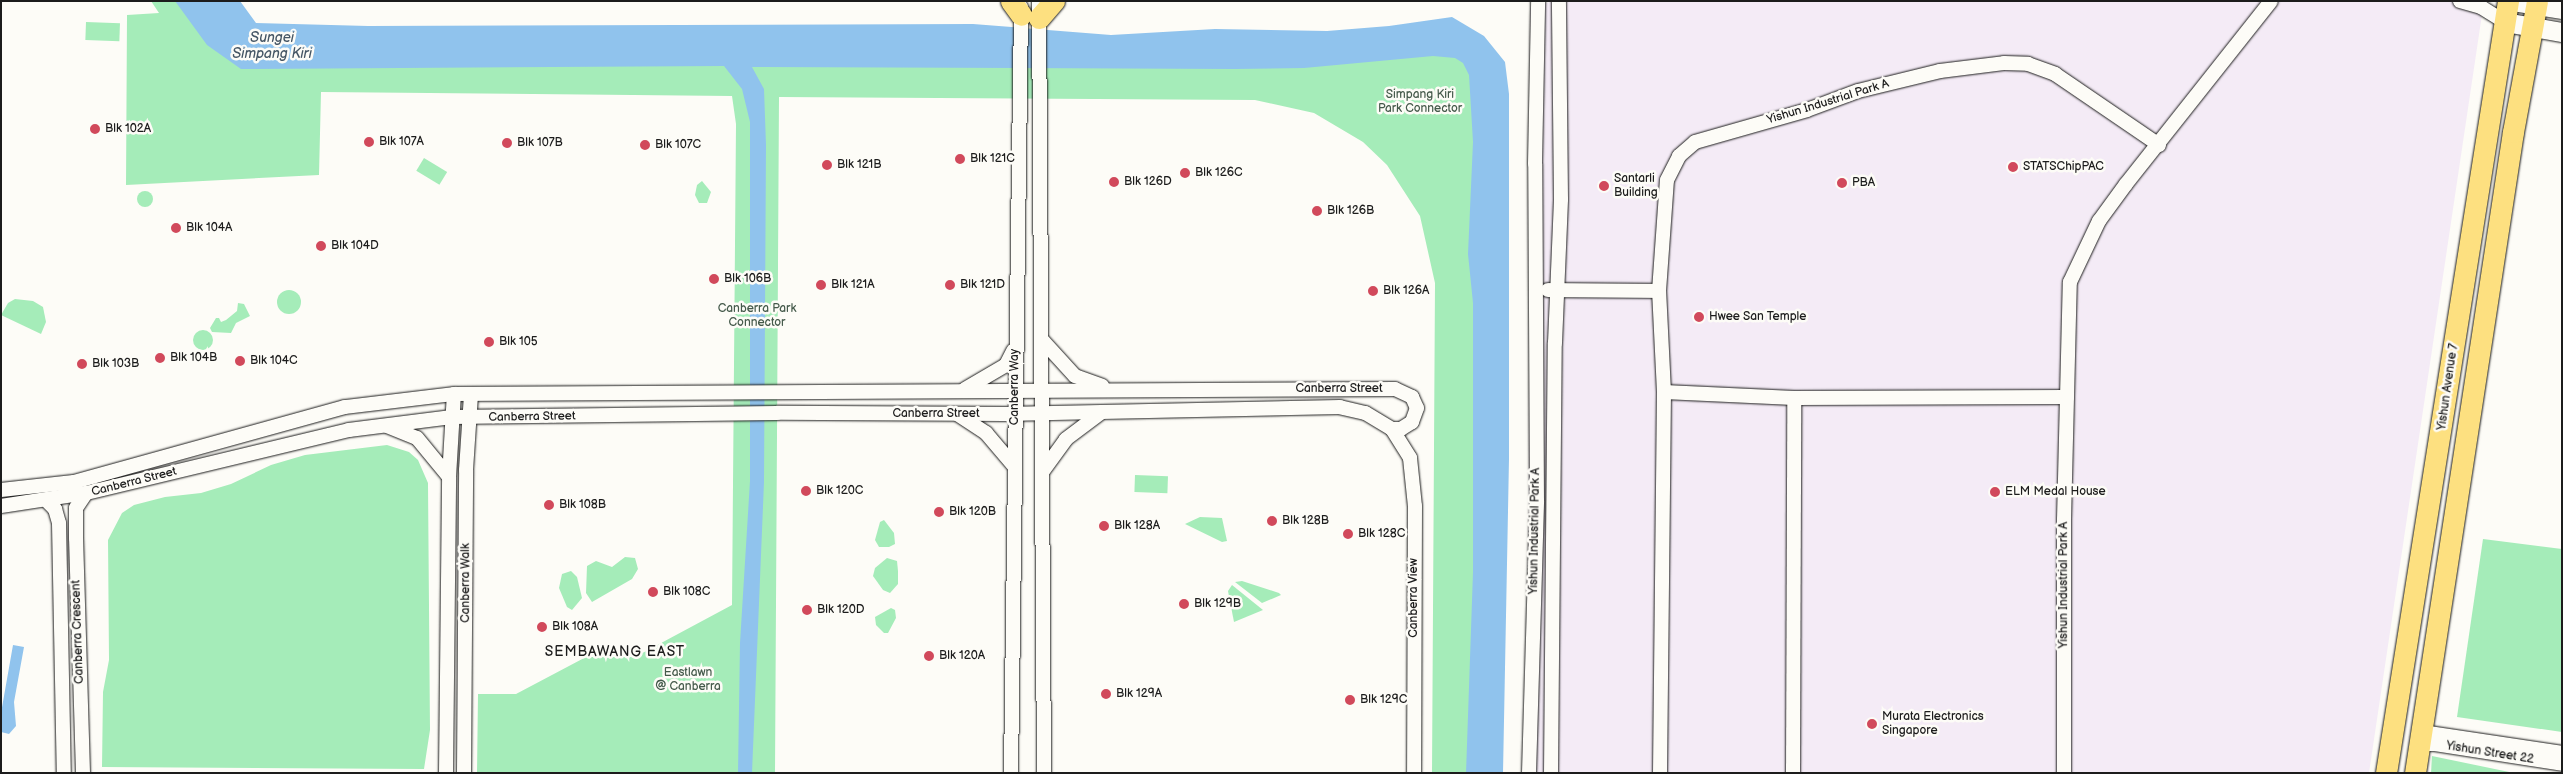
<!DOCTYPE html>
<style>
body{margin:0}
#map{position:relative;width:2563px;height:774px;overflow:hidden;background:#fdfcf7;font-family:"Balsamiq Sans",sans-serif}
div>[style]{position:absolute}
.built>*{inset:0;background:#f4ebf6}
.green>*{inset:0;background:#a5ecb9;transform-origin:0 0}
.round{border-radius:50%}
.water>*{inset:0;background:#90c3ed}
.roads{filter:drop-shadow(0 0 1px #1c1c1c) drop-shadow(0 0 1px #1c1c1c)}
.minor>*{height:14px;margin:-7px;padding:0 7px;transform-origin:7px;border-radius:7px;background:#fdfcf7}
.secondary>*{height:19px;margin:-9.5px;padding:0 9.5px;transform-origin:9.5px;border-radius:9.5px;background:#fdfcf7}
.primary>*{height:21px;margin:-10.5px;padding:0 10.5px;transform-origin:10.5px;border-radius:10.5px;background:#fde080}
.dots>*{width:14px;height:14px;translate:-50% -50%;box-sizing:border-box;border:2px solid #fdfcf7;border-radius:50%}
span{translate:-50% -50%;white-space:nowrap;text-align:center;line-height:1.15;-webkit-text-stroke:5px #fdfcf7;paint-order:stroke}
.park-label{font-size:12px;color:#455a4b}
.street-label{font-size:12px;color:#1c1c1c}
.poi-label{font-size:12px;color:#1c1c1c}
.left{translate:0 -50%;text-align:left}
.water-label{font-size:14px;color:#455665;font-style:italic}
.neighbourhood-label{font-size:14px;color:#1c1c1c;letter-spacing:1px}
.frame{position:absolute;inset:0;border:2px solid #1c1c1c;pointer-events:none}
</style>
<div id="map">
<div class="built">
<i style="clip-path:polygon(1553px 1px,2484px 1px,2369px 773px,1528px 773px,1530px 8px)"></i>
</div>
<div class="green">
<i style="clip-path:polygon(151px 1px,204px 1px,268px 49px,1444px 32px,1489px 69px,1484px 773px,1432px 773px,1435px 283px,1420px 216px,1387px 165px,1363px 142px,1314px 113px,1255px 100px,779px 97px,775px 773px,477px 773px,478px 694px,516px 694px,586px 657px,635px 657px,732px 605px,736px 124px,732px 96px,321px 92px,319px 175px,126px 185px,127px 15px,159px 13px)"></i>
<i style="left:86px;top:22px;width:34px;height:18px;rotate:2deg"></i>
<i style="left:424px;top:158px;width:27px;height:15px;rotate:31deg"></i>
<i style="clip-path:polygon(702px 181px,711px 192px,707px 203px,699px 203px,695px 195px,697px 185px)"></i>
<i class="round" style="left:137px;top:191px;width:16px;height:16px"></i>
<i class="round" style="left:277px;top:290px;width:24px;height:24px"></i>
<i style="clip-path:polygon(15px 299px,33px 301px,43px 307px,46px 322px,41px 334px,1px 315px,8px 303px)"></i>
<i style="clip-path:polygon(238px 303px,244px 304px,250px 316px,236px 323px,231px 333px,212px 332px,210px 328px,216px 318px,219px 318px,221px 322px,226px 320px,237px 311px)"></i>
<i class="round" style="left:193px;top:330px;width:20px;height:20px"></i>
<i style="clip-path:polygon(387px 445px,409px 452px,418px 460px,428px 483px,430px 730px,424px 769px,102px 767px,103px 692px,109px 660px,108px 540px,122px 513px,134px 505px,165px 497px,201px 493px,231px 484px,271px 465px,305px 455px)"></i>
<i style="left:1135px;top:475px;width:33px;height:17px;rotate:2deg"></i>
<i style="clip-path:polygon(1200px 517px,1222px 518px,1227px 541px,1222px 542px,1185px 524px)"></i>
<i style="clip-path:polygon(884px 520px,894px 533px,895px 544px,889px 547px,879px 547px,875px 540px,880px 522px)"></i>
<i style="clip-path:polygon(2483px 539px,2562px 549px,2562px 732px,2457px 717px)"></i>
<i style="clip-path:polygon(625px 557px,635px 558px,638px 569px,632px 579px,592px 602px,586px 593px,587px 566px,596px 561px,612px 567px)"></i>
<i style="clip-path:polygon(887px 558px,897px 561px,898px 571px,898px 584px,890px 593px,883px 590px,873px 576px,875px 568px)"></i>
<i style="clip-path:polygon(571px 571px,577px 577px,582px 598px,572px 610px,567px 607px,559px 588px,562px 574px)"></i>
<i style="clip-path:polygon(1242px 581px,1279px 593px,1281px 595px,1262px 603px,1235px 582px)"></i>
<i style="clip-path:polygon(1232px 585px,1263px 610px,1234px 622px,1228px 591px)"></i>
<i style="clip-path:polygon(891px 608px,895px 610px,896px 618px,888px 633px,884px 633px,876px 625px,875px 617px)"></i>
<i style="clip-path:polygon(2432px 756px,2514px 773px,2431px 773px)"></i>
</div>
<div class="water">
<i style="clip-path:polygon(175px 1px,240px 1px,256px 23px,368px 26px,973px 24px,1111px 35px,1215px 29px,1327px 31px,1389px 26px,1452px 17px,1484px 36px,1505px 62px,1509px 94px,1509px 459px,1503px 773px,1466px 773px,1473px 572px,1473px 303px,1468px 254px,1473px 142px,1469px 75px,1463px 63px,1455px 58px,1433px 56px,1304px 68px,1235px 69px,752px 67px,764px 89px,766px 145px,764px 482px,752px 773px,738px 773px,740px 643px,750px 481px,750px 122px,742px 89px,724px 66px,241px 69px,207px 45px)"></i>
<i style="clip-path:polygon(13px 645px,24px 647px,14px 702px,16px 726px,9px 734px,1px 732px,1px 713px)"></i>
</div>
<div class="roads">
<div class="minor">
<i style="left:1039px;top:1px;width:772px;rotate:89.63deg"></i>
<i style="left:2460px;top:1px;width:22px;rotate:16deg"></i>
<i style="left:2481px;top:7px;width:28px;rotate:32deg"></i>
<i style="left:1548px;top:290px;width:111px;rotate:0.5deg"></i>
<i style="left:1043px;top:341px;width:47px;rotate:47.6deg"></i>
<i style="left:1075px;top:376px;width:29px;rotate:20deg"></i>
<i style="left:965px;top:389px;width:48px;rotate:-30.3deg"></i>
<i style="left:1006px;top:365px;width:16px;rotate:-63deg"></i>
<i style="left:1664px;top:392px;width:130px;rotate:2.6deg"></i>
<i style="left:1794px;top:398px;width:273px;rotate:-0.2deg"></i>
<i style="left:957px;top:414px;width:35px;rotate:33deg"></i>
<i style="left:986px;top:433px;width:43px;rotate:49.7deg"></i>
<i style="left:387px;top:426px;width:32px;rotate:22deg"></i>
<i style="left:417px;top:438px;width:50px;rotate:50.6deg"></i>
<i style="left:1392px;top:429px;width:34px;rotate:58deg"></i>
<i style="left:1410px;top:458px;width:48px;rotate:84.1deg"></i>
<i style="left:1415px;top:506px;width:267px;rotate:90.2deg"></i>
<i style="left:1043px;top:471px;width:39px;rotate:-54deg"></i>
<i style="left:1066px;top:439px;width:45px;rotate:-36.9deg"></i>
<i style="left:1px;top:490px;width:73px;rotate:-6.3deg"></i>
<i style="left:74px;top:482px;width:281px;rotate:-15.5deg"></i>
<i style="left:345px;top:407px;width:110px;rotate:-6.8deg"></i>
<i style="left:454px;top:394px;width:941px;rotate:-0.3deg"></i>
<i style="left:1395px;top:389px;width:19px;rotate:25deg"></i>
<i style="left:1412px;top:397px;width:12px;rotate:66deg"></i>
<i style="left:1417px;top:408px;width:15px;rotate:110deg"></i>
<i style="left:1412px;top:422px;width:13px;rotate:148deg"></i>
<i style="left:1401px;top:429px;width:9px;rotate:180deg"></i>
<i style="left:1392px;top:429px;width:31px;rotate:-149deg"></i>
<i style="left:1365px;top:413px;width:26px;rotate:-167deg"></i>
<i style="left:1340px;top:407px;width:335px;rotate:178.8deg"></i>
<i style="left:1005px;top:414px;width:228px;rotate:-179.7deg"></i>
<i style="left:777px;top:413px;width:325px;rotate:179.3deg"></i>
<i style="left:452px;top:417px;width:104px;rotate:172.8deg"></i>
<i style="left:349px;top:430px;width:270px;rotate:166.5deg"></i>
<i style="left:86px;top:493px;width:86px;rotate:171.3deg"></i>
<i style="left:46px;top:500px;width:13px;rotate:45deg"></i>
<i style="left:55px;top:509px;width:15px;rotate:74deg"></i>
<i style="left:59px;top:523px;width:250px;rotate:88.9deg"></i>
<i style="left:2422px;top:732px;width:142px;rotate:8.5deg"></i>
<i style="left:2419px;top:748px;width:7px;rotate:-34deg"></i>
<i style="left:2425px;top:744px;width:10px"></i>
<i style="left:2435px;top:744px;width:129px;rotate:8.9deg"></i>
<i style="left:83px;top:773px;width:235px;rotate:-91.7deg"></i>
<i style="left:76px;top:538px;width:30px;rotate:-90deg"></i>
<i style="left:76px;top:508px;width:18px;rotate:-56deg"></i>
<i style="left:446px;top:773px;width:296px;rotate:-89.4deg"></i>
<i style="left:449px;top:477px;width:83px;rotate:-86.6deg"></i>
<i style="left:464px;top:773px;width:303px;rotate:-89.6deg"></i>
<i style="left:466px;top:470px;width:76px;rotate:-86.2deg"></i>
<i style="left:1011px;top:773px;width:766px;rotate:-89.25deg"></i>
<i style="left:1529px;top:773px;width:272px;rotate:-88.3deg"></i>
<i style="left:1537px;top:501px;width:337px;rotate:-90.3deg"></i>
<i style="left:1535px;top:164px;width:163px;rotate:-88.9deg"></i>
<i style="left:1551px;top:773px;width:430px;rotate:-89.5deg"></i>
<i style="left:1555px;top:343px;width:144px;rotate:-87.6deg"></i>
<i style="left:1561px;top:199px;width:198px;rotate:-90.6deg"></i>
<i style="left:1660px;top:773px;width:381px;rotate:-89.4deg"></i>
<i style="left:1664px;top:392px;width:101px;rotate:-92.8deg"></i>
<i style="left:1659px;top:291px;width:111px;rotate:-85.9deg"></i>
<i style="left:1667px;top:180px;width:27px;rotate:-63deg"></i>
<i style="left:1679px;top:156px;width:21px;rotate:-41deg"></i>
<i style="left:1695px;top:142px;width:116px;rotate:-15.9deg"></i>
<i style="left:1807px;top:110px;width:54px;rotate:-20.4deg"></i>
<i style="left:1858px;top:91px;width:84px;rotate:-13.7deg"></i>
<i style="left:1940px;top:71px;width:64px;rotate:-7.1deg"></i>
<i style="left:2004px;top:63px;width:24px;rotate:2deg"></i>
<i style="left:2028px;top:64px;width:29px;rotate:20deg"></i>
<i style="left:2055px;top:74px;width:126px;rotate:34.3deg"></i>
<i style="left:1793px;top:773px;width:375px;rotate:-89.8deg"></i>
<i style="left:2064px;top:773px;width:253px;rotate:-90deg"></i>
<i style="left:2064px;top:520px;width:238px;rotate:-88.6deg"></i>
<i style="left:2070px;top:282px;width:68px;rotate:-64.6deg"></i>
<i style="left:2099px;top:221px;width:46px;rotate:-53.9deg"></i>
<i style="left:2126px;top:184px;width:233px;rotate:-51.6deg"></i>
</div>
<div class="secondary">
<i style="left:2513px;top:1px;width:50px;rotate:9.3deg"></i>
<i style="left:2505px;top:22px;width:58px;rotate:10deg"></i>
</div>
<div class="primary">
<i style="left:1011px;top:1px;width:17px;rotate:54deg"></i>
<i style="left:1039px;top:18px;width:23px;rotate:-49deg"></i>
<i style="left:2386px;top:773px;width:782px;rotate:-81.02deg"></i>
<i style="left:2415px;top:773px;width:648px;rotate:-81.31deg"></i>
<i style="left:2513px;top:132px;width:133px;rotate:-79.6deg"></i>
</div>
</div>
<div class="dots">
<i style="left:95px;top:129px;background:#d1495b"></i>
<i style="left:369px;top:142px;background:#d1495b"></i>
<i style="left:507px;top:143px;background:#d1495b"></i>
<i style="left:645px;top:145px;background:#d1495b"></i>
<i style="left:960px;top:159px;background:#d1495b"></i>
<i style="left:827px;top:165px;background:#d1495b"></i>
<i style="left:2013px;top:167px;background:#d1495b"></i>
<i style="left:1185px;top:173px;background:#d1495b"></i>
<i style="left:1114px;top:182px;background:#d1495b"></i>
<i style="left:1842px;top:183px;background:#d1495b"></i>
<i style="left:1604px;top:186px;background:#d1495b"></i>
<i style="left:1317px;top:211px;background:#d1495b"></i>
<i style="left:176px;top:228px;background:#d1495b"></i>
<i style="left:321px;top:246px;background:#d1495b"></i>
<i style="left:714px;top:279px;background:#d1495b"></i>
<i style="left:821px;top:285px;background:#d1495b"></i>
<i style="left:950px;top:285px;background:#d1495b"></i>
<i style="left:1373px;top:291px;background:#d1495b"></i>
<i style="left:1699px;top:317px;background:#d1495b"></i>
<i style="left:489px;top:342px;background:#d1495b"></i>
<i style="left:160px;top:358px;background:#d1495b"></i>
<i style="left:240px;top:361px;background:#d1495b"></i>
<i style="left:82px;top:364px;background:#d1495b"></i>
<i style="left:806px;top:491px;background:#d1495b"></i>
<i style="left:1995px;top:492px;background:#d1495b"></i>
<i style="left:549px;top:505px;background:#d1495b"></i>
<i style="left:939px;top:512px;background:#d1495b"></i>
<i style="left:1272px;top:521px;background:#d1495b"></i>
<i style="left:1104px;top:526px;background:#d1495b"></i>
<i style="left:1348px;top:534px;background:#d1495b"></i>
<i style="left:653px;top:592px;background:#d1495b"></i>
<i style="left:1184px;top:604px;background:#d1495b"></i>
<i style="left:807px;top:610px;background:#d1495b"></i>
<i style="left:542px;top:627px;background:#d1495b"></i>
<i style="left:929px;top:656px;background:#d1495b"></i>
<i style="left:1106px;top:694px;background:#d1495b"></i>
<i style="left:1350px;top:700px;background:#d1495b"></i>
<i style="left:1872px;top:724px;background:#d1495b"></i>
</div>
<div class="park-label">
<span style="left:1420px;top:102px">Simpang Kiri<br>Park Connector</span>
<span style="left:757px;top:316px">Canberra Park<br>Connector</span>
<span style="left:688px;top:680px">Eastlawn<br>@ Canberra</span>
</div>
<div class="street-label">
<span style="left:1828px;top:102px;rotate:-17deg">Yishun Industrial Park A</span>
<span style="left:1015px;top:387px;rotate:-90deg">Canberra Way</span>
<span style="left:2448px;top:387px;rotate:-82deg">Yishun Avenue 7</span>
<span style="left:1339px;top:389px">Canberra Street</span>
<span style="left:936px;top:414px">Canberra Street</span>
<span style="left:532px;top:417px;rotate:-1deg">Canberra Street</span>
<span style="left:134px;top:482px;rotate:-14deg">Canberra Street</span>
<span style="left:1535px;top:531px;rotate:-89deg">Yishun Industrial Park A</span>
<span style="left:466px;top:583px;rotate:-90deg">Canberra Walk</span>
<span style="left:2064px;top:585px;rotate:-90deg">Yishun Industrial Park A</span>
<span style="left:1414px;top:598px;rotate:-90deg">Canberra View</span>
<span style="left:78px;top:632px;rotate:-92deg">Canberra Crescent</span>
<span style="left:2490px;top:753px;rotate:9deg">Yishun Street 22</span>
</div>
<div class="poi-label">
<span class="left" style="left:105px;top:129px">Blk 102A</span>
<span class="left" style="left:379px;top:142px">Blk 107A</span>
<span class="left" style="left:517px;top:143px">Blk 107B</span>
<span class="left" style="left:655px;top:145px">Blk 107C</span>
<span class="left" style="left:970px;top:159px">Blk 121C</span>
<span class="left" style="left:837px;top:165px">Blk 121B</span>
<span class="left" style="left:2023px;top:167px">STATSChipPAC</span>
<span class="left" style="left:1195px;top:173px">Blk 126C</span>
<span class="left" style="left:1614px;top:186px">Santarli<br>Building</span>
<span class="left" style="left:1124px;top:182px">Blk 126D</span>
<span class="left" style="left:1852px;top:183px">PBA</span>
<span class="left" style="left:1327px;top:211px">Blk 126B</span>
<span class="left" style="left:186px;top:228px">Blk 104A</span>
<span class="left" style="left:331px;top:246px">Blk 104D</span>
<span class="left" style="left:724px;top:279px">Blk 106B</span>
<span class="left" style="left:831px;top:285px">Blk 121A</span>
<span class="left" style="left:960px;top:285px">Blk 121D</span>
<span class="left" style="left:1383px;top:291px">Blk 126A</span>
<span class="left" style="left:1709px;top:317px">Hwee San Temple</span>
<span class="left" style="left:499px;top:342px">Blk 105</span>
<span class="left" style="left:170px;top:358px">Blk 104B</span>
<span class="left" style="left:250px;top:361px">Blk 104C</span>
<span class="left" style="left:92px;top:364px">Blk 103B</span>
<span class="left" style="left:816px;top:491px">Blk 120C</span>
<span class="left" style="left:2005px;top:492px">ELM Medal House</span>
<span class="left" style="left:559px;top:505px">Blk 108B</span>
<span class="left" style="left:949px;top:512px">Blk 120B</span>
<span class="left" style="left:1282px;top:521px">Blk 128B</span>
<span class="left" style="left:1114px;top:526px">Blk 128A</span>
<span class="left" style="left:1358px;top:534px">Blk 128C</span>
<span class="left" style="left:663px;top:592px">Blk 108C</span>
<span class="left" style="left:1194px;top:604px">Blk 129B</span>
<span class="left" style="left:817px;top:610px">Blk 120D</span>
<span class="left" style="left:552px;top:627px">Blk 108A</span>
<span class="left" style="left:939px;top:656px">Blk 120A</span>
<span class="left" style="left:1116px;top:694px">Blk 129A</span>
<span class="left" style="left:1360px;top:700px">Blk 129C</span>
<span class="left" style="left:1882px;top:724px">Murata Electronics<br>Singapore</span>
</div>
<div class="water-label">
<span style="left:272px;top:46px">Sungei<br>Simpang Kiri</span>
</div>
<div class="neighbourhood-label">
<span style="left:615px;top:652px">SEMBAWANG EAST</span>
</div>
<div class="frame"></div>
</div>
